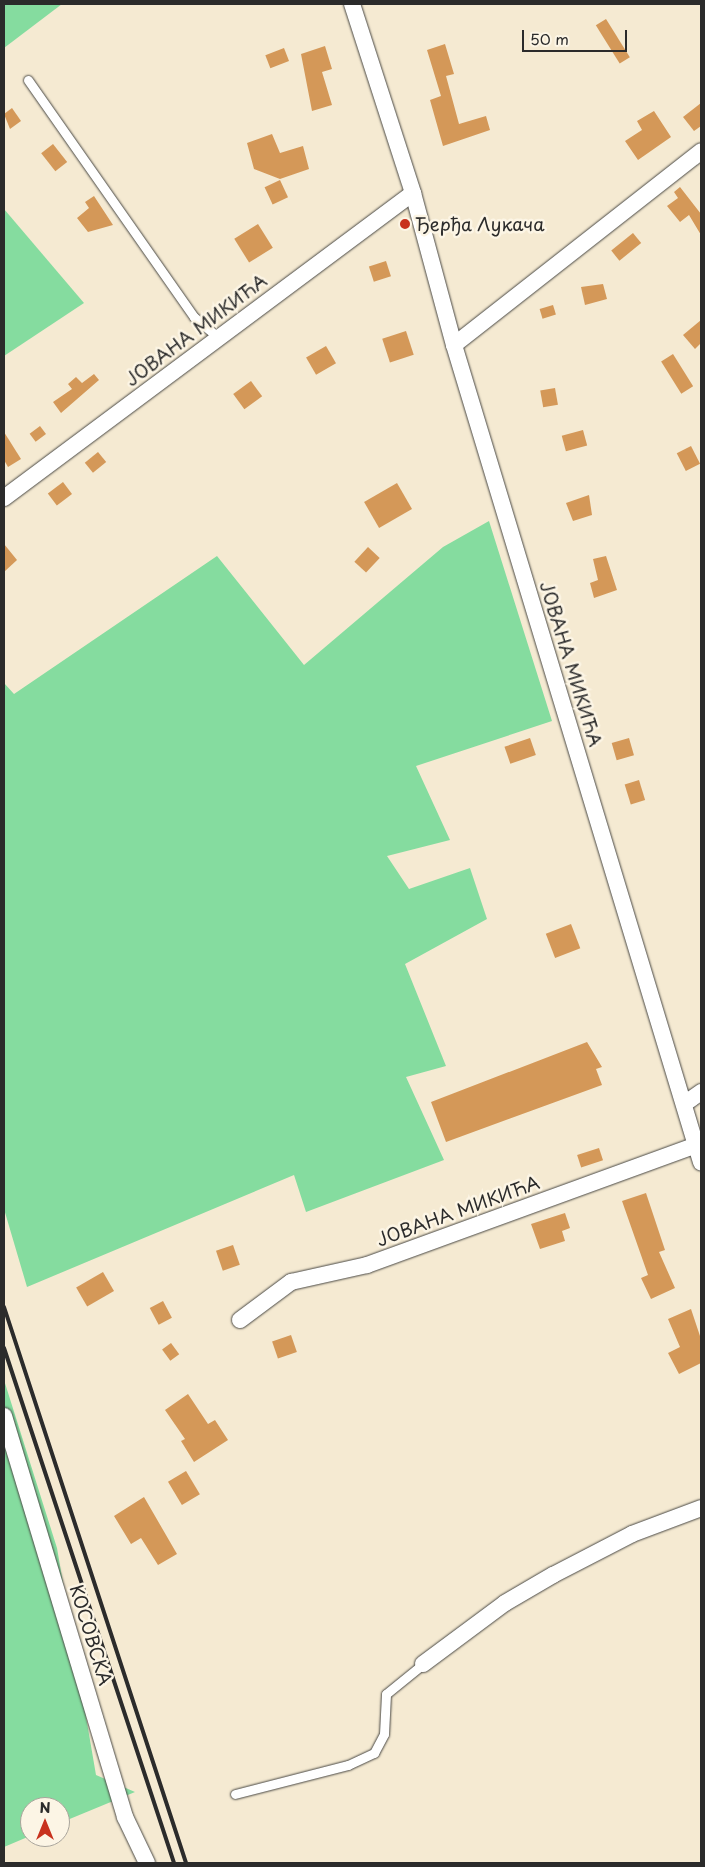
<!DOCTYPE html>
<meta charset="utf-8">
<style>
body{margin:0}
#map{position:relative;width:705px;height:1867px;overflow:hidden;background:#f5ead2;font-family:"Playpen Sans",sans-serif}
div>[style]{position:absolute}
.green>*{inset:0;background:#85dc9f}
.building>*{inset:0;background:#d49858;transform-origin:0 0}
.roads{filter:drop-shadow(0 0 1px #494844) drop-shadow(0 0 1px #494844)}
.service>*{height:9px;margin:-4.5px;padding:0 4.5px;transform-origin:4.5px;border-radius:4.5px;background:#fff}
.minor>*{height:16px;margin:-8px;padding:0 8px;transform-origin:8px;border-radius:8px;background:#fff}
.rail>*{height:4px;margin:-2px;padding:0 2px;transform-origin:2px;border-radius:2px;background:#2b2b2b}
.dots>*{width:14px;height:14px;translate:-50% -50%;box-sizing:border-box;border:2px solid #fcf5e5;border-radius:50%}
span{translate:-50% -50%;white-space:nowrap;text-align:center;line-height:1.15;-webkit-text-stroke:5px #fcf5e5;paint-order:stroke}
.poi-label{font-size:18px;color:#2b2b2b}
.left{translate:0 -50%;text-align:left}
.street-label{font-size:18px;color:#2b2b2b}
.frame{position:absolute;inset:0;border:5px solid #2b2b2b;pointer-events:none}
.north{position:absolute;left:20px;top:1797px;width:50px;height:50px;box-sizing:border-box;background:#fcf5e5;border:1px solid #a8a49b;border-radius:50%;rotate:0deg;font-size:14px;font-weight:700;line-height:20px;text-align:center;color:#2b2b2b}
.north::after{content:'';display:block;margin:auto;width:18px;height:22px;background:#c8321e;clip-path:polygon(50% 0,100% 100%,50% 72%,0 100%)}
.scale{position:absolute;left:522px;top:30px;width:105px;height:22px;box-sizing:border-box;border:2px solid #2b2b2b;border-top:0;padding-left:6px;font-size:15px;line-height:18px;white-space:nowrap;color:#2b2b2b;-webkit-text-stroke:4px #fcf5e5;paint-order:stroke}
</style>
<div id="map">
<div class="green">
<i style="clip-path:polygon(4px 4px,62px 4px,4px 48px)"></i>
<i style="clip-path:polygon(4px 209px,84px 303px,4px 356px)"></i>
<i style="clip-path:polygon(489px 521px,552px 721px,416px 766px,450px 840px,387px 856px,409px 889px,470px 868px,487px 919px,405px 964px,446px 1066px,406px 1077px,444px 1160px,306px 1212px,294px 1175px,27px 1287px,4px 1209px,4px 683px,14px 694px,217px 556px,304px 665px,443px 547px)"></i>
<i style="clip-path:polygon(4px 1380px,57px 1548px,96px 1775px,135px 1792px,60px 1823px,60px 1807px,30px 1807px,30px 1836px,4px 1847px)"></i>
</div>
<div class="building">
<i style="left:606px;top:19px;width:45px;height:12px;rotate:58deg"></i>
<i style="clip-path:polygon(445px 44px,454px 74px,446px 76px,459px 124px,486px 116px,490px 130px,443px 146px,430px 100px,441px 96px,427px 50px)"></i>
<i style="clip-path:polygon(325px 46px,332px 69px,322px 72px,332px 105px,312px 111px,301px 54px)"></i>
<i style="left:284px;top:48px;width:14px;height:20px;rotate:69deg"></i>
<i style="clip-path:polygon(701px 103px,701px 126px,694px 131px,683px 117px)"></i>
<i style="clip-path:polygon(12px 108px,21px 121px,10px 129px,4px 114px)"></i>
<i style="clip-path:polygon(654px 111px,671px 137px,638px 160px,625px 141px,642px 130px,637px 121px)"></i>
<i style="clip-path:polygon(272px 134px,280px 153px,303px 146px,309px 169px,280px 179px,254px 169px,247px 143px)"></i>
<i style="left:53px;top:144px;width:23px;height:15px;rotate:52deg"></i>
<i style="left:280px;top:180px;width:19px;height:17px;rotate:65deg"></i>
<i style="clip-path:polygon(680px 187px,701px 214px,701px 235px,689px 215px,680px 222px,667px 206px,678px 198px,674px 192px)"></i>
<i style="clip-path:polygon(94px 196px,113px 225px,88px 232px,77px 218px,89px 208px,85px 202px)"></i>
<i style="left:258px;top:224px;width:28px;height:28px;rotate:58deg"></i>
<i style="left:633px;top:233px;width:13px;height:28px;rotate:51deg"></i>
<i style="left:386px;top:261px;width:16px;height:18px;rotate:72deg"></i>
<i style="clip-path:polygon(603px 284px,607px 299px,585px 305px,581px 287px)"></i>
<i style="left:553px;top:305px;width:10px;height:14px;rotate:73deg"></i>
<i style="clip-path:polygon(701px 320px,701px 343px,695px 349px,683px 335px)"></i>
<i style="left:406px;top:331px;width:25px;height:25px;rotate:72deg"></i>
<i style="left:326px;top:346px;width:20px;height:23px;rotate:60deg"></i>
<i style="left:673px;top:354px;width:38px;height:14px;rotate:58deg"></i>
<i style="clip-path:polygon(94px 374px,99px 380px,61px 413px,53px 402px,72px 389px,68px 384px,76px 377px,82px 383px)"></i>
<i style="left:251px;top:381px;width:19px;height:22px;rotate:54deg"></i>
<i style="left:555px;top:388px;width:17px;height:15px;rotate:80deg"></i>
<i style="left:40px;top:426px;width:10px;height:13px;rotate:53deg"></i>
<i style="left:583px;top:430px;width:16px;height:22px;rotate:75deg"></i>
<i style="clip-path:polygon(4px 432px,21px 459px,8px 467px,4px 460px)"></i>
<i style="left:691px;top:446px;width:20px;height:16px;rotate:63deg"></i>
<i style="left:98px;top:452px;width:13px;height:17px;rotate:51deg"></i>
<i style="left:63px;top:482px;width:15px;height:19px;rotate:53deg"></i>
<i style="left:397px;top:483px;width:30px;height:38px;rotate:60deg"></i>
<i style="clip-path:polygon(589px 495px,592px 515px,573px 521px,566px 503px)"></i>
<i style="clip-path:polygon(4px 544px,17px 560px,4px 572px)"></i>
<i style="left:368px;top:547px;width:16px;height:20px;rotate:43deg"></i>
<i style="clip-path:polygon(606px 556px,617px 590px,594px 598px,590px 583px,598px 580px,593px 559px)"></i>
<i style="left:530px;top:738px;width:18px;height:27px;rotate:71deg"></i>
<i style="left:629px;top:738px;width:18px;height:18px;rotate:74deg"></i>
<i style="left:639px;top:780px;width:21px;height:15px;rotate:73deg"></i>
<i style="left:571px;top:924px;width:26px;height:27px;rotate:69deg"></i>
<i style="clip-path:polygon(587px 1042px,602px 1067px,596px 1069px,602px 1085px,446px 1142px,431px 1102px)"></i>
<i style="left:599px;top:1148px;width:13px;height:23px;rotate:72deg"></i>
<i style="clip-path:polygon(646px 1193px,665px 1250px,659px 1252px,675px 1288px,651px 1299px,641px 1278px,648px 1275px,622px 1201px)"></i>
<i style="clip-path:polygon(565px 1213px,570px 1228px,562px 1231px,565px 1241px,540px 1249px,531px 1224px)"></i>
<i style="left:233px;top:1245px;width:21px;height:18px;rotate:71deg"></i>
<i style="left:103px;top:1272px;width:22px;height:31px;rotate:60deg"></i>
<i style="left:163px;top:1301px;width:19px;height:15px;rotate:62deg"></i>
<i style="clip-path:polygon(691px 1309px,701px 1339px,701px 1363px,679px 1374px,668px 1353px,680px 1347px,668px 1319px)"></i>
<i style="left:291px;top:1335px;width:18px;height:20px;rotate:71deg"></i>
<i style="left:171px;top:1343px;width:14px;height:11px;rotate:54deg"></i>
<i style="clip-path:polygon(188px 1394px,208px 1424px,215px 1420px,228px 1440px,194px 1462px,181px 1441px,185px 1439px,165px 1410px)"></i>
<i style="left:186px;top:1471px;width:27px;height:21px;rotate:59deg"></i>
<i style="clip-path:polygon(144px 1497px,177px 1554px,158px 1565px,141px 1538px,131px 1544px,114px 1516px)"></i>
</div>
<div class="roads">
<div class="service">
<i style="left:28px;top:80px;width:289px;rotate:55deg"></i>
<i style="left:194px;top:317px;width:33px;rotate:40deg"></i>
<i style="left:235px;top:1794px;width:117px;rotate:-14.4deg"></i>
<i style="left:348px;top:1765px;width:29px;rotate:-25deg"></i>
<i style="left:374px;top:1753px;width:21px;rotate:-62deg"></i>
<i style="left:384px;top:1734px;width:40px;rotate:-87.1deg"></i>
<i style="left:386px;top:1694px;width:48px;rotate:-39deg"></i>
</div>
<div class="minor">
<i style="left:352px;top:4px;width:199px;rotate:72.1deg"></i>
<i style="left:413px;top:193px;width:157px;rotate:74.9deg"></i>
<i style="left:454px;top:345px;width:854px;rotate:73.18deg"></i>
<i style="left:454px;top:345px;width:314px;rotate:-38.1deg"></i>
<i style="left:4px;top:498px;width:510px;rotate:-36.71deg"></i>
<i style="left:684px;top:1104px;width:21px;rotate:-35deg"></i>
<i style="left:240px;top:1320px;width:64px;rotate:-36.7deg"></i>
<i style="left:291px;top:1282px;width:78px;rotate:-12.6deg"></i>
<i style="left:367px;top:1265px;width:350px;rotate:-20deg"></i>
<i style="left:4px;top:1416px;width:419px;rotate:73.2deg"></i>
<i style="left:125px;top:1817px;width:51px;rotate:64.4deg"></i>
<i style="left:423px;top:1664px;width:102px;rotate:-36.6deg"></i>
<i style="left:505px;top:1603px;width:56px;rotate:-30.3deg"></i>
<i style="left:553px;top:1575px;width:89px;rotate:-27.4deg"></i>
<i style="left:632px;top:1534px;width:74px;rotate:-20.6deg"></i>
</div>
</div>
<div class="rail">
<i style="left:4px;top:1307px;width:585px;rotate:71.87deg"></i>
<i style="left:4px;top:1348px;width:542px;rotate:71.73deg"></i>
</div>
<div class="dots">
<i style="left:405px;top:224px;background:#c8321e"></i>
</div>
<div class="poi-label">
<span class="left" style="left:415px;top:224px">Ђерђа Лукача</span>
</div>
<div class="street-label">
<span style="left:196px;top:330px;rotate:-37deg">ЈОВАНА МИКИЋА</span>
<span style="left:571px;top:664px;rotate:73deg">ЈОВАНА МИКИЋА</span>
<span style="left:458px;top:1211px;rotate:-20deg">ЈОВАНА МИКИЋА</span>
<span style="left:91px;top:1635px;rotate:73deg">КОСОВСКА</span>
</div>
<div class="frame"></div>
<div class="north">N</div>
<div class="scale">50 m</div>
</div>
